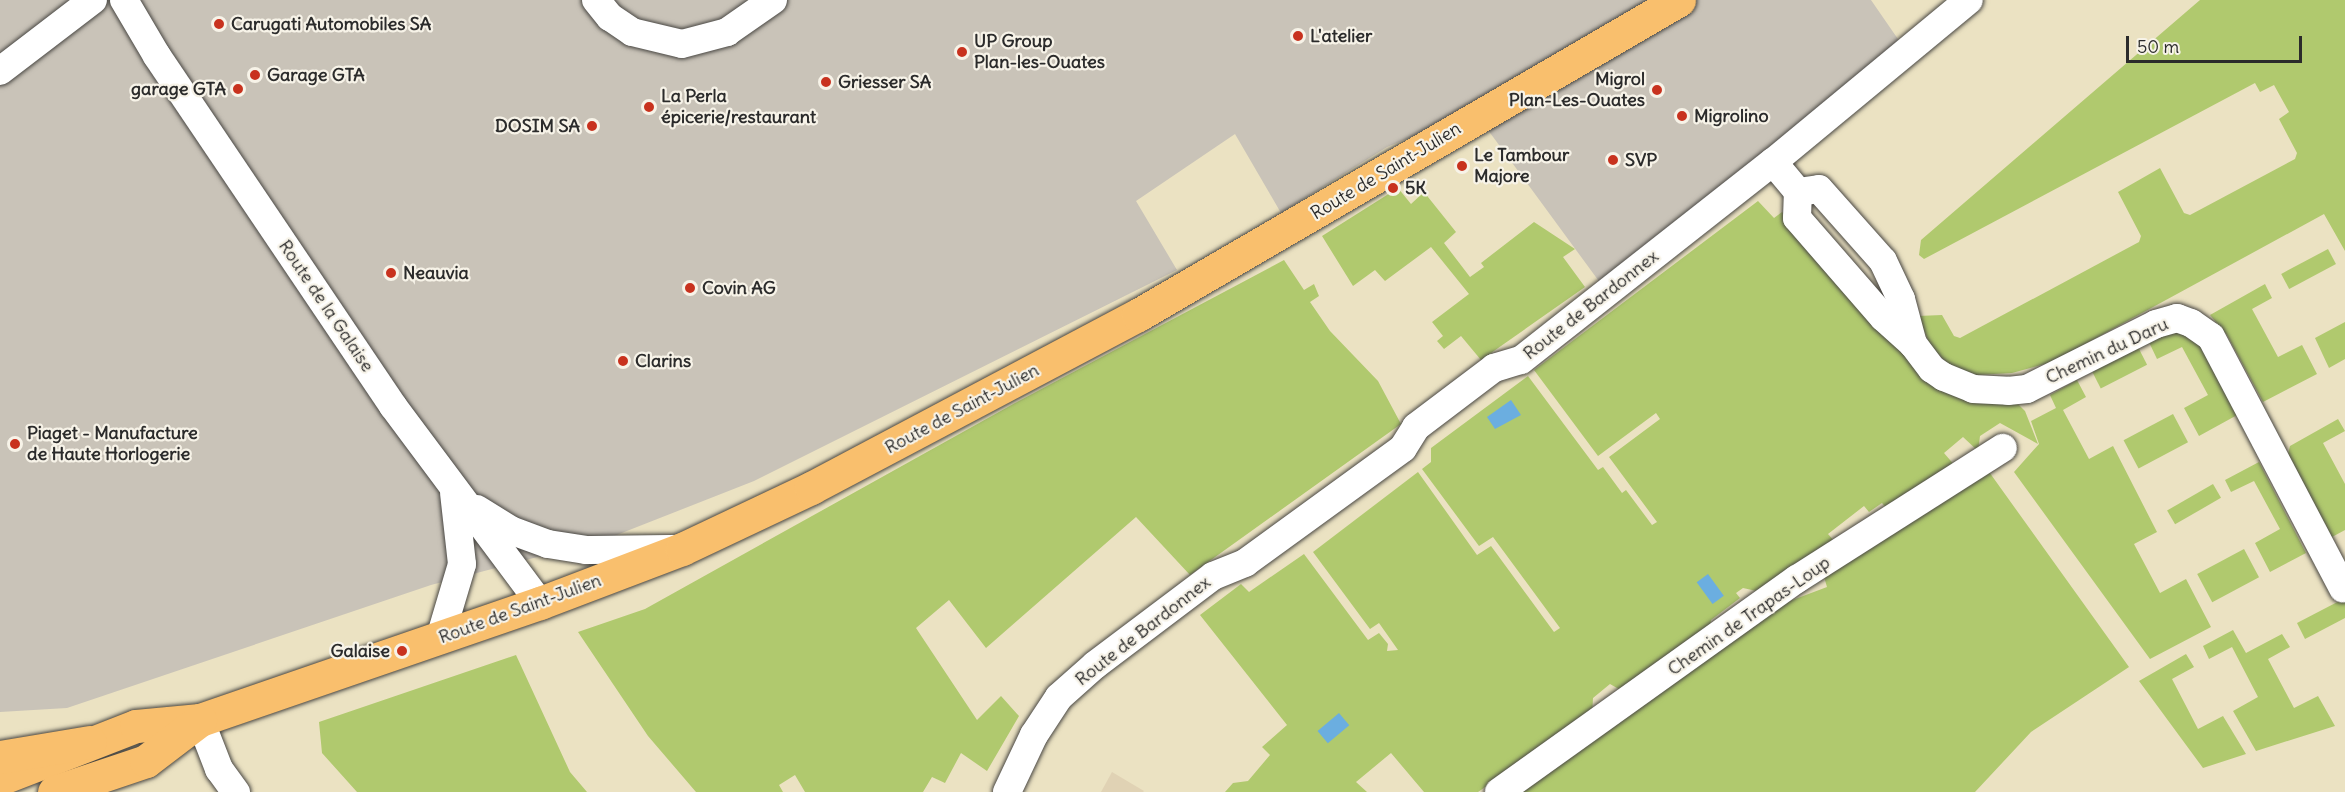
<!DOCTYPE html>
<meta charset="utf-8">
<style>
body{margin:0}
#map{position:relative;width:2345px;height:792px;overflow:hidden;background:#ebe2c2;font-family:Delius,sans-serif}
div>[style]{position:absolute}
.built>*{inset:0;background:#e0d2b4}
.industrial>*{inset:0;background:#c9c3b8}
.green>*{inset:0;background:#b0c96e;transform-origin:0 0}
.water>*{inset:0;background:#6baee0;transform-origin:0 0}
.roads{filter:drop-shadow(0 0 2px #484642) drop-shadow(0 0 2px #484642)}
.minor>*{height:28px;margin:-14px;padding:0 14px;transform-origin:14px;border-radius:14px;background:#fff}
.major>*{height:33px;margin:-16.5px;padding:0 16.5px;transform-origin:16.5px;border-radius:16.5px;background:#f9bf6d}
.highway>*{height:33px;margin:-16.5px;padding:0 16.5px;transform-origin:16.5px;border-radius:16.5px;background:#f9bf6d}
.dots>*{width:16px;height:16px;translate:-50% -50%;box-sizing:border-box;border:3px solid #f7f3e8;border-radius:50%}
span{translate:-50% -50%;white-space:nowrap;text-align:center;line-height:1.15;-webkit-text-stroke:4.5px #f7f3e8;paint-order:stroke}
.poi-label{font-size:18px;color:#2b2b2b;font-weight:700}
.left{translate:0 -50%;text-align:left}
.right{translate:-100% -50%;text-align:right}
.street-label{font-size:18px;color:#2b2b2b}
.scale{position:absolute;left:2126px;top:36px;width:176px;height:27px;box-sizing:border-box;border:3px solid #2b2b2b;border-top:0;padding-left:8px;font-size:18px;line-height:21px;white-space:nowrap;color:#2b2b2b;-webkit-text-stroke:4px #f7f3e8;paint-order:stroke}
</style>
<div id="map">
<div class="built">
<i style="clip-path:polygon(1112px 772px,1144px 791px,1143px 792px,1101px 792px)"></i>
</div>
<div class="industrial">
<i style="clip-path:polygon(0 0,1871px 0,1900px 42px,1601px 284px,1474px 111px,1387px 147px,1281px 213px,1235px 134px,1136px 201px,1177px 270px,754px 481px,609px 538px,431px 585px,67px 708px,0 712px)"></i>
</div>
<div class="green">
<i style="clip-path:polygon(2200px 0,2345px 0,2345px 251px,2324px 214px,2052px 362px,2012px 373px,1977px 375px,1951px 367px,1931px 347px,1918px 316px,1942px 315px,1954px 336px,1960px 338px,2139px 242px,2141px 236px,2118px 192px,2160px 168px,2184px 213px,2190px 215px,2295px 159px,2297px 153px,2279px 119px,2289px 112px,2274px 85px,2260px 92px,2255px 83px,1924px 259px,1919px 255px,1921px 240px)"></i>
<i style="clip-path:polygon(1398px 188px,1411px 204px,1424px 192px,1456px 232px,1444px 243px,1470px 277px,1484px 267px,1481px 263px,1534px 222px,1575px 249px,1563px 257px,1585px 287px,1481px 360px,1461px 336px,1444px 349px,1437px 341px,1443px 336px,1432px 322px,1469px 294px,1431px 247px,1385px 281px,1375px 270px,1353px 286px,1322px 236px)"></i>
<i style="clip-path:polygon(1758px 201px,1774px 218px,1782px 212px,1919px 370px,2015px 401px,2025px 411px,2038px 444px,2000px 423px,1980px 436px,1978px 451px,1963px 437px,1944px 453px,1956px 467px,1888px 510px,1882px 503px,1869px 512px,1864px 506px,1828px 534px,1835px 542px,1761px 592px,1743px 588px,1736px 593px,1740px 598px,1711px 620px,1710px 628px,1624px 692px,1610px 684px,1593px 698px,1592px 715px,1478px 792px,1424px 792px,1391px 753px,1356px 782px,1367px 792px,1225px 792px,1233px 783px,1248px 781px,1270px 755px,1262px 747px,1287px 725px,1200px 615px,1241px 584px,1249px 592px,1304px 554px,1368px 640px,1379px 633px,1388px 644px,1387px 651px,1398px 650px,1379px 623px,1370px 629px,1313px 552px,1418px 472px,1477px 555px,1491px 546px,1554px 632px,1560px 628px,1493px 537px,1479px 546px,1422px 469px,1431px 462px,1431px 448px,1528px 376px,1598px 470px,1603px 467px,1622px 493px,1626px 490px,1652px 525px,1657px 522px,1609px 457px,1660px 419px,1656px 413px,1598px 456px,1534px 370px)"></i>
<i style="left:2328px;top:249px;width:17px;height:53px;rotate:62deg"></i>
<i style="clip-path:polygon(1284px 260px,1304px 290px,1314px 284px,1319px 296px,1310px 302px,1330px 331px,1378px 381px,1401px 424px,1190px 575px,1136px 517px,986px 648px,949px 600px,916px 628px,977px 720px,1001px 696px,1019px 716px,987px 771px,961px 753px,945px 783px,932px 777px,923px 792px,805px 792px,795px 775px,779px 785px,783px 792px,696px 792px,648px 736px,578px 632px,645px 609px,1015px 403px)"></i>
<i style="clip-path:polygon(2265px 284px,2272px 298px,2252px 309px,2278px 357px,2302px 345px,2317px 374px,2263px 402px,2227px 335px,2210px 315px)"></i>
<i style="clip-path:polygon(2345px 322px,2345px 359px,2329px 368px,2315px 338px)"></i>
<i style="clip-path:polygon(2163px 331px,2183px 332px,2201px 343px,2239px 414px,2199px 436px,2184px 408px,2208px 395px,2182px 347px,2157px 359px,2147px 338px)"></i>
<i style="left:2138px;top:347px;width:20px;height:52px;rotate:63deg"></i>
<i style="clip-path:polygon(2077px 380px,2086px 397px,2063px 410px,2089px 459px,2113px 446px,2157px 532px,2134px 544px,2160px 593px,2186px 579px,2211px 627px,2150px 659px,2014px 472px,2039px 444px,2031px 421px,2056px 408px,2050px 395px)"></i>
<i style="left:2173px;top:414px;width:32px;height:56px;rotate:62deg"></i>
<i style="clip-path:polygon(2338px 419px,2345px 431px,2323px 443px,2345px 484px,2345px 530px,2332px 537px,2288px 454px,2290px 446px)"></i>
<i style="clip-path:polygon(2259px 462px,2306px 553px,2270px 572px,2255px 543px,2280px 529px,2254px 481px,2231px 492px,2225px 480px)"></i>
<i style="clip-path:polygon(1987px 469px,2129px 667px,2031px 732px,1975px 792px,1512px 792px,1769px 609px,1827px 587px,1822px 570px)"></i>
<i style="left:2213px;top:484px;width:16px;height:53px;rotate:60deg"></i>
<i style="left:2244px;top:549px;width:32px;height:53px;rotate:62deg"></i>
<i style="clip-path:polygon(2345px 598px,2345px 618px,2305px 639px,2297px 623px)"></i>
<i style="clip-path:polygon(2233px 630px,2246px 653px,2282px 634px,2290px 647px,2268px 659px,2294px 708px,2318px 696px,2335px 726px,2256px 751px,2233px 711px,2258px 697px,2232px 647px,2209px 659px,2203px 646px)"></i>
<i style="clip-path:polygon(2186px 654px,2194px 667px,2172px 679px,2198px 729px,2223px 716px,2246px 754px,2203px 768px,2139px 681px)"></i>
<i style="clip-path:polygon(516px 655px,570px 772px,587px 792px,357px 792px,322px 753px,319px 722px)"></i>
</div>
<div class="water">
<i style="clip-path:polygon(1511px 400px,1521px 415px,1495px 429px,1487px 417px)"></i>
<i style="left:1708px;top:574px;width:27px;height:14px;rotate:54deg"></i>
<i style="left:1339px;top:713px;width:16px;height:28px;rotate:50deg"></i>
</div>
<div class="roads">
<div class="minor">
<i style="left:124px;top:0;width:65px;rotate:59.5deg"></i>
<i style="left:157px;top:56px;width:422px;rotate:56deg"></i>
<i style="left:393px;top:406px;width:246px;rotate:53.3deg"></i>
<i style="left:596px;top:0;width:22px;rotate:51deg"></i>
<i style="left:610px;top:17px;width:27px;rotate:34deg"></i>
<i style="left:632px;top:32px;width:51px;rotate:13.5deg"></i>
<i style="left:682px;top:44px;width:47px;rotate:-14.9deg"></i>
<i style="left:727px;top:32px;width:56px;rotate:-34.8deg"></i>
<i style="left:0;top:71px;width:117px;rotate:-37.4deg"></i>
<i style="left:1773px;top:162px;width:39px;rotate:50deg"></i>
<i style="left:1798px;top:192px;width:21px;rotate:-8deg"></i>
<i style="left:1819px;top:189px;width:96px;rotate:48.4deg"></i>
<i style="left:1883px;top:261px;width:42px;rotate:64.7deg"></i>
<i style="left:1901px;top:299px;width:47px;rotate:75.1deg"></i>
<i style="left:1913px;top:344px;width:40px;rotate:-138deg"></i>
<i style="left:1883px;top:317px;width:131px;rotate:-131deg"></i>
<i style="left:1797px;top:218px;width:26px;rotate:-88deg"></i>
<i style="left:1913px;top:344px;width:31px;rotate:53deg"></i>
<i style="left:1932px;top:369px;width:14px;rotate:34deg"></i>
<i style="left:1944px;top:377px;width:31px;rotate:22deg"></i>
<i style="left:1973px;top:389px;width:35px;rotate:3deg"></i>
<i style="left:2008px;top:391px;width:19px;rotate:-6deg"></i>
<i style="left:2027px;top:389px;width:144px;rotate:-26.7deg"></i>
<i style="left:2156px;top:324px;width:22px;rotate:-16deg"></i>
<i style="left:2177px;top:318px;width:15px;rotate:20deg"></i>
<i style="left:2191px;top:323px;width:24px;rotate:35deg"></i>
<i style="left:2211px;top:337px;width:284px;rotate:62.3deg"></i>
<i style="left:477px;top:509px;width:39px;rotate:32deg"></i>
<i style="left:510px;top:530px;width:40px;rotate:20.2deg"></i>
<i style="left:548px;top:544px;width:38px;rotate:9deg"></i>
<i style="left:586px;top:550px;width:88px;rotate:-0.7deg"></i>
<i style="left:440px;top:638px;width:77px;rotate:-73.4deg"></i>
<i style="left:462px;top:564px;width:71px;rotate:-96.4deg"></i>
<i style="left:200px;top:720px;width:53px;rotate:68.8deg"></i>
<i style="left:219px;top:769px;width:29px;rotate:54deg"></i>
<i style="left:1007px;top:792px;width:63px;rotate:-64.7deg"></i>
<i style="left:1034px;top:735px;width:45px;rotate:-56.7deg"></i>
<i style="left:1059px;top:697px;width:48px;rotate:-41.6deg"></i>
<i style="left:1095px;top:665px;width:148px;rotate:-37deg"></i>
<i style="left:1213px;top:576px;width:35px;rotate:-22deg"></i>
<i style="left:1245px;top:563px;width:195px;rotate:-36deg"></i>
<i style="left:1403px;top:448px;width:25px;rotate:-58deg"></i>
<i style="left:1416px;top:427px;width:98px;rotate:-37.1deg"></i>
<i style="left:1494px;top:368px;width:28px;rotate:-17deg"></i>
<i style="left:1521px;top:360px;width:320px;rotate:-38.2deg"></i>
<i style="left:1773px;top:162px;width:254px;rotate:-39.6deg"></i>
<i style="left:1499px;top:792px;width:366px;rotate:-35.6deg"></i>
<i style="left:1797px;top:579px;width:244px;rotate:-32.5deg"></i>
</div>
<div class="major">
<i style="left:0;top:779px;width:146px;rotate:-21.3deg"></i>
<i style="left:136px;top:726px;width:64px;rotate:-5.4deg"></i>
<i style="left:200px;top:720px;width:360px;rotate:-19deg"></i>
<i style="left:540px;top:603px;width:152px;rotate:-20.8deg"></i>
<i style="left:682px;top:549px;width:143px;rotate:-25.3deg"></i>
<i style="left:811px;top:488px;width:370px;rotate:-27.9deg"></i>
<i style="left:1138px;top:315px;width:626px;rotate:-30.21deg"></i>
<i style="left:54px;top:792px;width:97px;rotate:-18.6deg"></i>
<i style="left:146px;top:761px;width:68px;rotate:-37.2deg"></i>
</div>
<div class="highway">
<i style="left:0;top:757px;width:91px;rotate:-9.5deg"></i>
</div>
</div>
<div class="dots">
<i style="left:219px;top:24px;background:#c8321e"></i>
<i style="left:1298px;top:36px;background:#c8321e"></i>
<i style="left:962px;top:52px;background:#c8321e"></i>
<i style="left:255px;top:75px;background:#c8321e"></i>
<i style="left:826px;top:82px;background:#c8321e"></i>
<i style="left:238px;top:89px;background:#c8321e"></i>
<i style="left:1657px;top:90px;background:#c8321e"></i>
<i style="left:649px;top:107px;background:#c8321e"></i>
<i style="left:1682px;top:116px;background:#c8321e"></i>
<i style="left:592px;top:126px;background:#c8321e"></i>
<i style="left:1613px;top:160px;background:#c8321e"></i>
<i style="left:1462px;top:166px;background:#c8321e"></i>
<i style="left:1393px;top:188px;background:#c8321e"></i>
<i style="left:391px;top:273px;background:#c8321e"></i>
<i style="left:690px;top:288px;background:#c8321e"></i>
<i style="left:623px;top:361px;background:#c8321e"></i>
<i style="left:15px;top:444px;background:#c8321e"></i>
<i style="left:402px;top:651px;background:#c8321e"></i>
</div>
<div class="poi-label">
<span class="left" style="left:231px;top:24px">Carugati Automobiles SA</span>
<span class="left" style="left:1310px;top:36px">L'atelier</span>
<span class="left" style="left:974px;top:52px">UP Group<br>Plan-les-Ouates</span>
<span class="left" style="left:267px;top:75px">Garage GTA</span>
<span class="right" style="left:1645px;top:90px">Migrol<br>Plan-Les-Ouates</span>
<span class="left" style="left:838px;top:82px">Griesser SA</span>
<span class="right" style="left:226px;top:89px">garage GTA</span>
<span class="left" style="left:661px;top:107px">La Perla<br>épicerie/restaurant</span>
<span class="left" style="left:1694px;top:116px">Migrolino</span>
<span class="right" style="left:580px;top:126px">DOSIM SA</span>
<span class="left" style="left:1474px;top:166px">Le Tambour<br>Majore</span>
<span class="left" style="left:1625px;top:160px">SVP</span>
<span class="left" style="left:1405px;top:188px">5K</span>
<span class="left" style="left:403px;top:273px">Neauvia</span>
<span class="left" style="left:702px;top:288px">Covin AG</span>
<span class="left" style="left:635px;top:361px">Clarins</span>
<span class="left" style="left:27px;top:444px">Piaget - Manufacture<br>de Haute Horlogerie</span>
<span class="right" style="left:390px;top:651px">Galaise</span>
</div>
<div class="street-label">
<span style="left:1386px;top:171px;rotate:-31deg">Route de Saint-Julien</span>
<span style="left:1591px;top:305px;rotate:-38deg">Route de Bardonnex</span>
<span style="left:326px;top:306px;rotate:56deg">Route de la Galaise</span>
<span style="left:2107px;top:351px;rotate:-25deg">Chemin du Daru</span>
<span style="left:962px;top:409px;rotate:-28deg">Route de Saint-Julien</span>
<span style="left:520px;top:609px;rotate:-20deg">Route de Saint-Julien</span>
<span style="left:1749px;top:616px;rotate:-35deg">Chemin de Trapas-Loup</span>
<span style="left:1143px;top:631px;rotate:-38deg">Route de Bardonnex</span>
</div>
<div class="scale">50 m</div>
</div>
